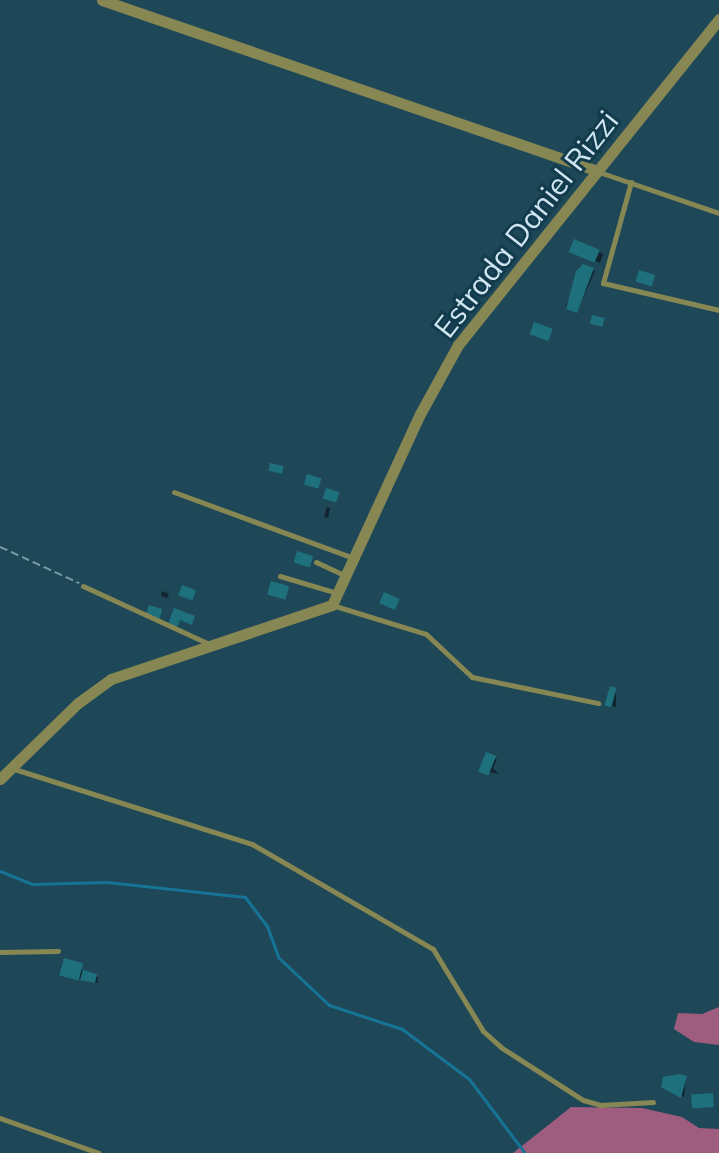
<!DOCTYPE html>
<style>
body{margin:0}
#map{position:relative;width:719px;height:1153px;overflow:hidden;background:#1e4758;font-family:Mulish,sans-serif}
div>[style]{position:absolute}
.forest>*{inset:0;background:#9e5c7f}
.shadow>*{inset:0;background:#0007;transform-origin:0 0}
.stream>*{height:3px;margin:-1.5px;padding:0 1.5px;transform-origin:1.5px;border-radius:1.5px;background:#167597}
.building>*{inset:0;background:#1e717c;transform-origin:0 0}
.path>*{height:2px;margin-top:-1px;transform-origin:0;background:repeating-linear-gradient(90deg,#7a9aa7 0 8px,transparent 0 12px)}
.lane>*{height:5px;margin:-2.5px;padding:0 2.5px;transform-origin:2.5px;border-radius:2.5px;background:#878754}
.street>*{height:11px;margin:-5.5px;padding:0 5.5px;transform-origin:5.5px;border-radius:5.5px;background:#878754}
span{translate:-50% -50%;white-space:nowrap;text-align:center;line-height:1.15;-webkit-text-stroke:6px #123c4d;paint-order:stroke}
.street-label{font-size:30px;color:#cfe5f0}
</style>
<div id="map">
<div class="forest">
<i style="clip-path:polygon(719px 1007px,719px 1045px,694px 1042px,674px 1029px,678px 1013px,702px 1014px)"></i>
<i style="clip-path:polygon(571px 1107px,642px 1108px,682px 1117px,699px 1128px,719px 1129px,719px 1153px,513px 1153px)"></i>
</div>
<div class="shadow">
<i style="clip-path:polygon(575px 241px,603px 254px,600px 263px,575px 253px)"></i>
<i style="left:584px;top:266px;width:12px;height:45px;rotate:24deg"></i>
<i style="clip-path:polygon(327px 507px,330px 508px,328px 518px,324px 517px)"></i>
<i style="clip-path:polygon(162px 591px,169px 594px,167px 598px,161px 596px)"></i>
<i style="clip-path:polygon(616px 689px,616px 707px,611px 706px)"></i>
<i style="clip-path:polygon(487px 755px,497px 759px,493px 768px,499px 774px,480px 770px)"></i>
<i style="clip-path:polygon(82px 965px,82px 972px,98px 977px,97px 983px,63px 975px)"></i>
<i style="clip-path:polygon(686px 1078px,684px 1097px,663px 1086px)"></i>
</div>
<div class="stream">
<i style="left:0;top:871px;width:35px;rotate:22deg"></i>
<i style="left:32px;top:884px;width:75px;rotate:-1.5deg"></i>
<i style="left:107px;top:882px;width:139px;rotate:6.2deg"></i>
<i style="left:245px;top:897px;width:36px;rotate:53deg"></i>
<i style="left:267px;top:926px;width:33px;rotate:70deg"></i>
<i style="left:278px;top:957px;width:70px;rotate:43.3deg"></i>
<i style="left:329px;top:1005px;width:77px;rotate:18.2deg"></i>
<i style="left:402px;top:1029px;width:84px;rotate:36.7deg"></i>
<i style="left:469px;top:1079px;width:93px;rotate:52.9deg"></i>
</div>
<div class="building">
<i style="left:574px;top:239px;width:28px;height:14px;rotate:23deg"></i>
<i style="clip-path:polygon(583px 264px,594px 268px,577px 313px,566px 309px,576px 271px)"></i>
<i style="left:639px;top:270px;width:17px;height:12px;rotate:17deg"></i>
<i style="left:592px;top:315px;width:13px;height:9px;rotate:13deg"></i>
<i style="left:534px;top:322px;width:20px;height:13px;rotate:20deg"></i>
<i style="left:270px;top:463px;width:14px;height:8px;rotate:12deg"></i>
<i style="left:307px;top:474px;width:15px;height:11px;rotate:16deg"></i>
<i style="left:326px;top:488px;width:14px;height:11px;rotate:17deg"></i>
<i style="left:297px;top:551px;width:17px;height:12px;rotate:17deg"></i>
<i style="left:271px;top:581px;width:19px;height:14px;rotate:16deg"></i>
<i style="left:182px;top:585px;width:15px;height:11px;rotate:20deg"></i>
<i style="left:384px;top:592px;width:17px;height:12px;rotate:24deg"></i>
<i style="left:149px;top:605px;width:14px;height:11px;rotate:17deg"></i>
<i style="clip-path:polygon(174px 608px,195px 616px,192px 625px,180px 620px,177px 628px,168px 624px)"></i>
<i style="left:610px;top:686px;width:7px;height:20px;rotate:16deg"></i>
<i style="left:486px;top:752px;width:11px;height:21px;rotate:22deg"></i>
<i style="left:64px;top:958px;width:20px;height:18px;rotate:15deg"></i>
<i style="clip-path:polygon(83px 970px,97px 974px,95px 983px,80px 980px)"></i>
<i style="clip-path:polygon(679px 1074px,687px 1076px,681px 1098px,661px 1087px,663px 1077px)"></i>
<i style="left:713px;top:1093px;width:14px;height:22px;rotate:86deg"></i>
</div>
<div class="path">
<i style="left:0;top:547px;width:87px;rotate:24.5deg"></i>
</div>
<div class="lane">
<i style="left:599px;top:172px;width:127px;rotate:18.9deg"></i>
<i style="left:631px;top:182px;width:105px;rotate:105.5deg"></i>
<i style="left:603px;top:283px;width:119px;rotate:13.1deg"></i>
<i style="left:174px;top:492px;width:191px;rotate:20.2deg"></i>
<i style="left:316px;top:562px;width:31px;rotate:25deg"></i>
<i style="left:280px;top:576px;width:59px;rotate:16.6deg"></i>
<i style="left:83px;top:586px;width:139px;rotate:24.7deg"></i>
<i style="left:332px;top:605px;width:98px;rotate:17.1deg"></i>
<i style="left:426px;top:634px;width:63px;rotate:43.1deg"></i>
<i style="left:472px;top:677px;width:129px;rotate:11.7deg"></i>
<i style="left:11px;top:768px;width:253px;rotate:17.5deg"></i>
<i style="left:252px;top:844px;width:209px;rotate:30.1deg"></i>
<i style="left:433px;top:949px;width:96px;rotate:58.6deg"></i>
<i style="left:483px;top:1031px;width:25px;rotate:42deg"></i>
<i style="left:502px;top:1048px;width:96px;rotate:32.7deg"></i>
<i style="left:583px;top:1100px;width:18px;rotate:16deg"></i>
<i style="left:600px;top:1105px;width:53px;rotate:-3.2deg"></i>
<i style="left:0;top:952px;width:58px;rotate:-1deg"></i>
<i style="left:0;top:1118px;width:105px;rotate:19.5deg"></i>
</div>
<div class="street">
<i style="left:102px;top:0;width:525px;rotate:19.02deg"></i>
<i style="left:0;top:779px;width:109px;rotate:-44.3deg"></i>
<i style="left:78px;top:703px;width:41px;rotate:-36deg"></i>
<i style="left:111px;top:679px;width:233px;rotate:-18.5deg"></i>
<i style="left:332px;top:605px;width:210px;rotate:-65.3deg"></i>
<i style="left:420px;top:414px;width:79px;rotate:-61.2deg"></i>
<i style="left:458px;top:345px;width:418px;rotate:-51.3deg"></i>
</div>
<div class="street-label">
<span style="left:526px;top:224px;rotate:-52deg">Estrada Daniel Rizzi</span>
</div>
</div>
